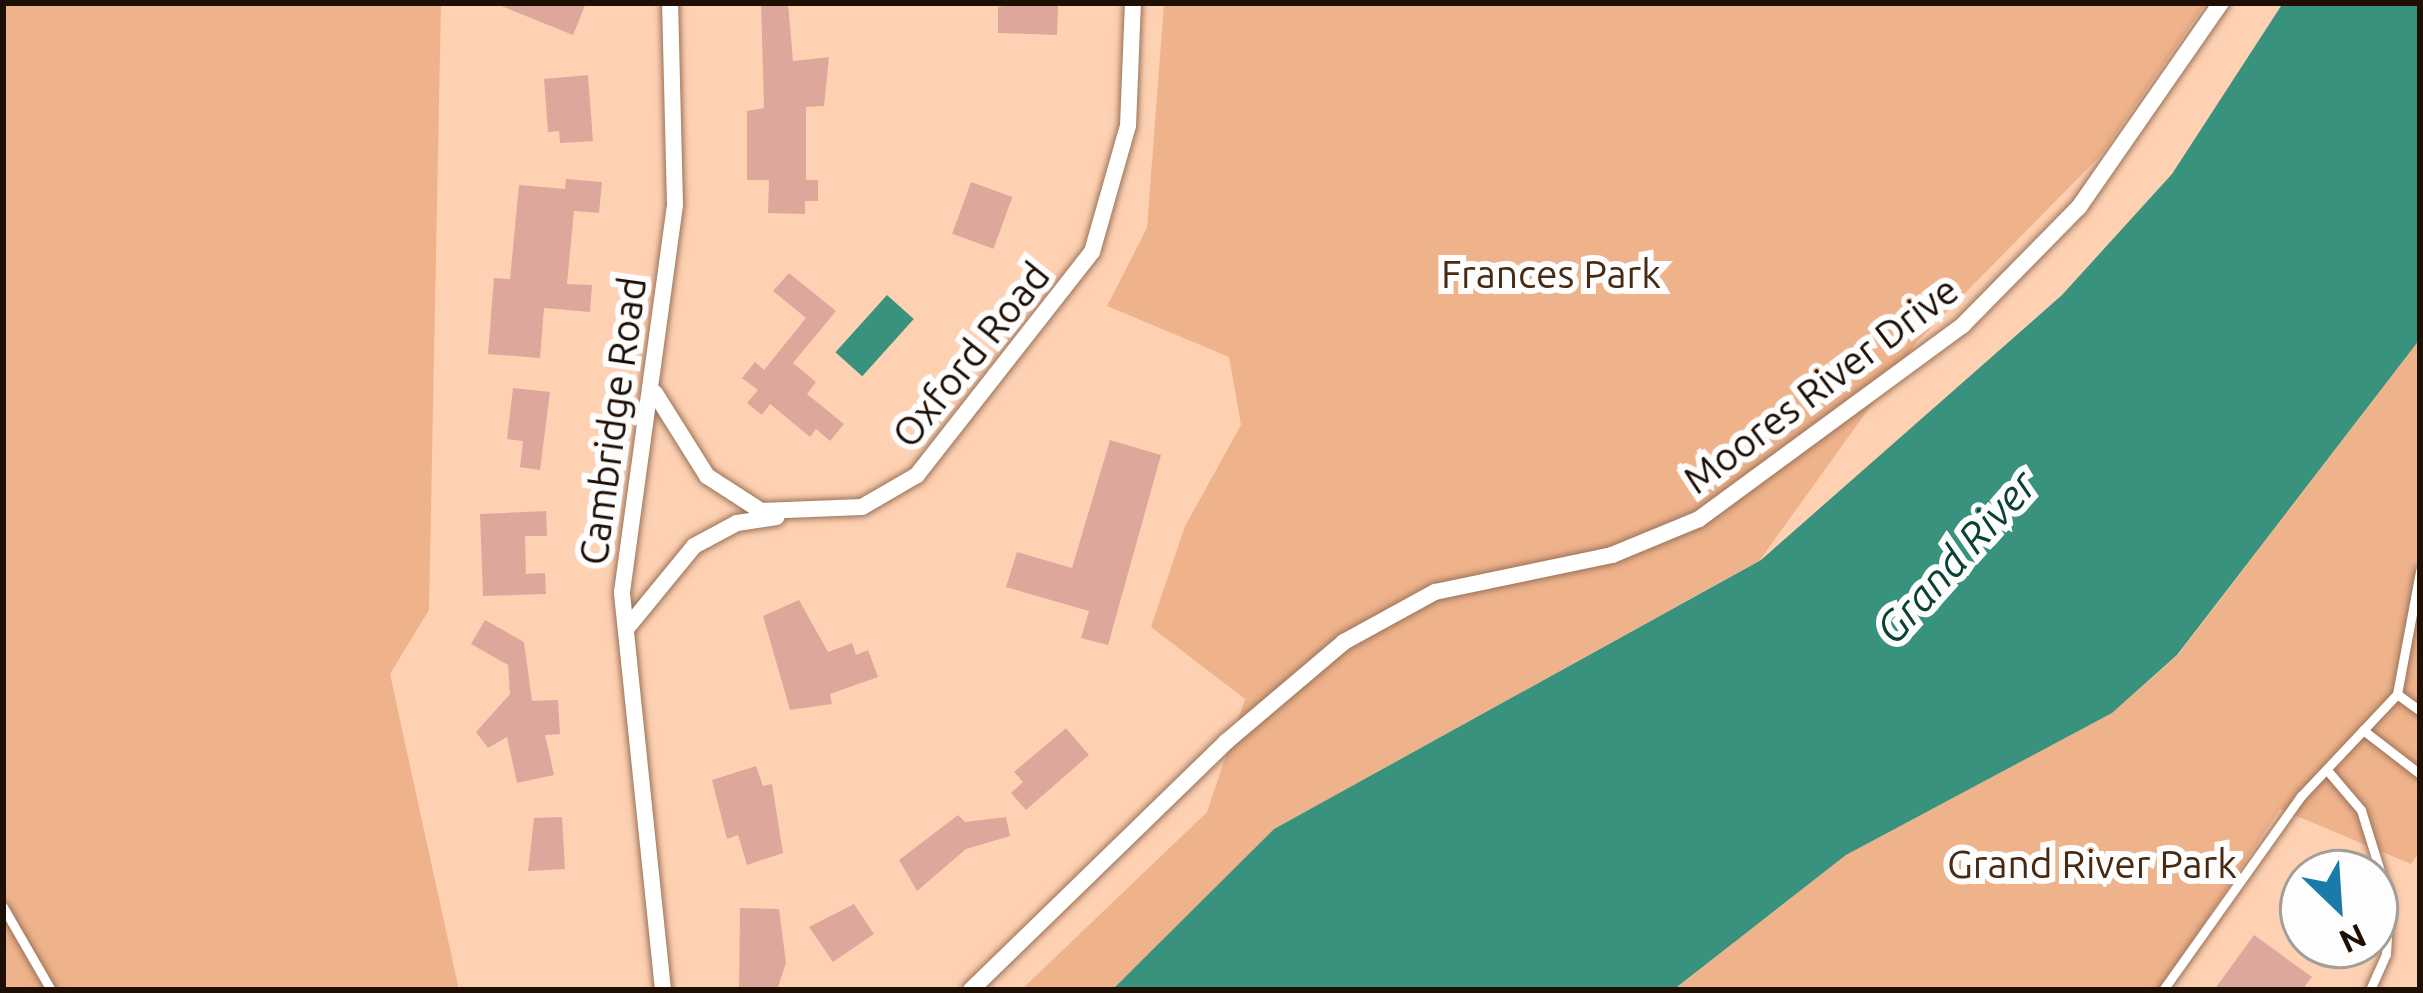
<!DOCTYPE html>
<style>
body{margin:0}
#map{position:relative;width:2423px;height:993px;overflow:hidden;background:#fed1b3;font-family:Ubuntu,sans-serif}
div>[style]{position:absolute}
.green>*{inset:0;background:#efb38c}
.water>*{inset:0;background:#39927d;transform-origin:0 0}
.building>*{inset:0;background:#dda89b;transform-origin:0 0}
.roads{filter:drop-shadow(0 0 3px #9a7257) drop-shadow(0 0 3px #9a7257)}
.service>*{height:9px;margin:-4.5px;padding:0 4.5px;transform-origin:4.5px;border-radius:4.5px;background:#fff}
.minor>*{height:16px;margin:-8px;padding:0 8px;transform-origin:8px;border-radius:8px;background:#fff}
span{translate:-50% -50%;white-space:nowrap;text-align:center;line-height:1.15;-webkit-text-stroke:12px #fdfdfd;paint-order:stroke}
.park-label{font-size:39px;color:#482912}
.street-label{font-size:39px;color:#1e0f05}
.water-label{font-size:42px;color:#0b4135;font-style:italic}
.frame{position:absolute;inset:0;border:6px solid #1e0f05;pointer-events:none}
.north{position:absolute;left:2279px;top:849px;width:120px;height:120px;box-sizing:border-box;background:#fdfdfd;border:3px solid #a49e9a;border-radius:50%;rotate:155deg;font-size:33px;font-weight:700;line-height:48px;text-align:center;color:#1e0f05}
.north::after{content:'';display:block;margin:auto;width:42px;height:54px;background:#1b7ba8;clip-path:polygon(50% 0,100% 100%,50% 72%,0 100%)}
</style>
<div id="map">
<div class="green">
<i style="clip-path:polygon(3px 3px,441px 3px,429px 610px,390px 674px,459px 990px,3px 990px)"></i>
<i style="clip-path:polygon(1164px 3px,2206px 3px,2100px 156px,1916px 343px,1760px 560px,1274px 829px,1112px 990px,1021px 990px,1207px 812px,1245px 699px,1151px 627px,1185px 526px,1241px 425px,1229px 357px,1107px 306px,1147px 228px)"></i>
<i style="clip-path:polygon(2420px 339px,2420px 851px,2411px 864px,2280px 809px,2160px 990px,1673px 990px,1846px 855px,2112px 713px,2178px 655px)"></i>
</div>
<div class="water">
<i style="clip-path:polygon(2283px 3px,2420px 3px,2420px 339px,2177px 655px,2112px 713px,1846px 855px,1673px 990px,1112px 990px,1274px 829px,1761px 560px,2062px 295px,2172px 174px)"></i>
<i style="left:887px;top:295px;width:36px;height:77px;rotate:42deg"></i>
</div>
<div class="building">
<i style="clip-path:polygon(494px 3px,586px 3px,573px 35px)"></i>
<i style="clip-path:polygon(761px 3px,788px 3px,793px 61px,829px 57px,824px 106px,806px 107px,806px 180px,818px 180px,818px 201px,805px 201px,805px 214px,768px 213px,769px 180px,747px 180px,747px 111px,764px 108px)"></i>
<i style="clip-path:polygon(1018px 3px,1058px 3px,1057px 35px,998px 33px,998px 7px)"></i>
<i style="clip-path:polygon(588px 75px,593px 141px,560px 143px,559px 131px,548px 132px,544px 79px)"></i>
<i style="clip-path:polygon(566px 179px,602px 182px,599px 213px,574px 211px,567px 284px,592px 285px,590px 312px,544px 308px,540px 358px,488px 354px,494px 278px,510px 279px,519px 185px,565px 189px)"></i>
<i style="left:971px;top:182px;width:44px;height:55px;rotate:20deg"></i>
<i style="clip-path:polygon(789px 273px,836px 311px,793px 363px,816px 382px,807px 394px,844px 424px,830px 441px,816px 429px,810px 437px,770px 404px,762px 415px,747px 403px,758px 390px,742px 378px,755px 362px,764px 370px,806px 318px,773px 291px)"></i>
<i style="clip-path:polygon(513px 388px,550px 392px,540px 470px,520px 467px,523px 441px,507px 439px)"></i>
<i style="clip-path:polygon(1110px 440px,1161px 455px,1108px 645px,1081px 638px,1089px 611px,1006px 587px,1017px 552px,1072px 568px)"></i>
<i style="clip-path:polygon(546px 511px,547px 536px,525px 536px,526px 574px,545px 573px,546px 594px,483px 596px,480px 514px)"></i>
<i style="clip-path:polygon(799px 600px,828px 652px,852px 643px,856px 655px,868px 650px,878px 677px,830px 694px,832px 704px,790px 710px,763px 616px)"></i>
<i style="clip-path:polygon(485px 620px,524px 642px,532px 701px,558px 700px,560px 734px,545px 735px,554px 775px,517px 783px,507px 737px,488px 748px,476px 732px,510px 694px,508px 665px,471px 644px)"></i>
<i style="clip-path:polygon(1066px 728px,1089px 755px,1026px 810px,1011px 793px,1023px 782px,1014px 772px)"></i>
<i style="clip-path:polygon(756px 766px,763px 786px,772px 784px,783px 853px,747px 865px,738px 835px,727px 839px,712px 780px)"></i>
<i style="clip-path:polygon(958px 815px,965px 822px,1006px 817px,1010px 836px,966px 849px,917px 891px,899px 860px)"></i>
<i style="clip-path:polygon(562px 817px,565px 869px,528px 871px,534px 818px)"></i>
<i style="clip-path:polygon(854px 904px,874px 934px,833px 962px,809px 927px)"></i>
<i style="clip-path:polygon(740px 908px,779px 909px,786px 963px,777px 990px,739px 990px)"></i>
<i style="clip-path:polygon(2254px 935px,2312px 977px,2302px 990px,2214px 990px)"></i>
</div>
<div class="roads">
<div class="service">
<i style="left:2397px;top:694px;width:29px;rotate:36deg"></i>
<i style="left:2363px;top:730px;width:72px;rotate:37.7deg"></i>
<i style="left:2327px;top:770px;width:52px;rotate:49.6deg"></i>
<i style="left:2361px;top:810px;width:94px;rotate:72.7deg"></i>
<i style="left:2389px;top:900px;width:54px;rotate:93.2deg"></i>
<i style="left:2386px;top:954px;width:39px;rotate:114deg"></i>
<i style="left:3px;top:907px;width:96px;rotate:60deg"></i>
<i style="left:2163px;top:990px;width:238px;rotate:-54.6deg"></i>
<i style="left:2301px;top:796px;width:140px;rotate:-46.7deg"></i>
<i style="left:2397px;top:694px;width:125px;rotate:-79.4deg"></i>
</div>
<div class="minor">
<i style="left:655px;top:393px;width:98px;rotate:57.9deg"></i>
<i style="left:707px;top:476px;width:64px;rotate:32.9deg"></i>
<i style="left:761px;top:511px;width:101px;rotate:-2.3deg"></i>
<i style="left:862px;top:507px;width:64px;rotate:-30.2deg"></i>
<i style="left:917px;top:475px;width:283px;rotate:-51.9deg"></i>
<i style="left:1092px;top:252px;width:131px;rotate:-74.1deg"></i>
<i style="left:1128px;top:126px;width:123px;rotate:-87.7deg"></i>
<i style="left:627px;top:628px;width:106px;rotate:-50.7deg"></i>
<i style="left:694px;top:546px;width:49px;rotate:-28.1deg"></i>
<i style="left:737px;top:523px;width:40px;rotate:-8.5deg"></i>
<i style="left:663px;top:990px;width:400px;rotate:-95.9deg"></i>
<i style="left:622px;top:592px;width:391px;rotate:-82.2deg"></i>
<i style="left:675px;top:205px;width:202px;rotate:-91.4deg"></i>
<i style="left:971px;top:990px;width:356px;rotate:-44.2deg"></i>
<i style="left:1226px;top:742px;width:155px;rotate:-40.3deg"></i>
<i style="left:1344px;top:642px;width:104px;rotate:-28.8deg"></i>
<i style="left:1435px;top:592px;width:181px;rotate:-11.8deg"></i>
<i style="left:1612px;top:555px;width:94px;rotate:-22.5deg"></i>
<i style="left:1699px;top:519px;width:328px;rotate:-36.3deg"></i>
<i style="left:1963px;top:325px;width:165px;rotate:-45.5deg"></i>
<i style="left:2079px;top:207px;width:249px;rotate:-55.2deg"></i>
</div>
</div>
<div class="park-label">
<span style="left:1551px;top:274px">Frances Park</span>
<span style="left:2092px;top:864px">Grand River Park</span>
</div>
<div class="street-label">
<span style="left:971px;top:355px;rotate:-51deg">Oxford Road</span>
<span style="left:1821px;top:385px;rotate:-37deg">Moores River Drive</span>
<span style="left:613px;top:421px;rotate:-82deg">Cambridge Road</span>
</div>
<div class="water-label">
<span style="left:1956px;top:557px;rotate:-48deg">Grand River</span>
</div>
<div class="frame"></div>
<div class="north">N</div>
</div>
